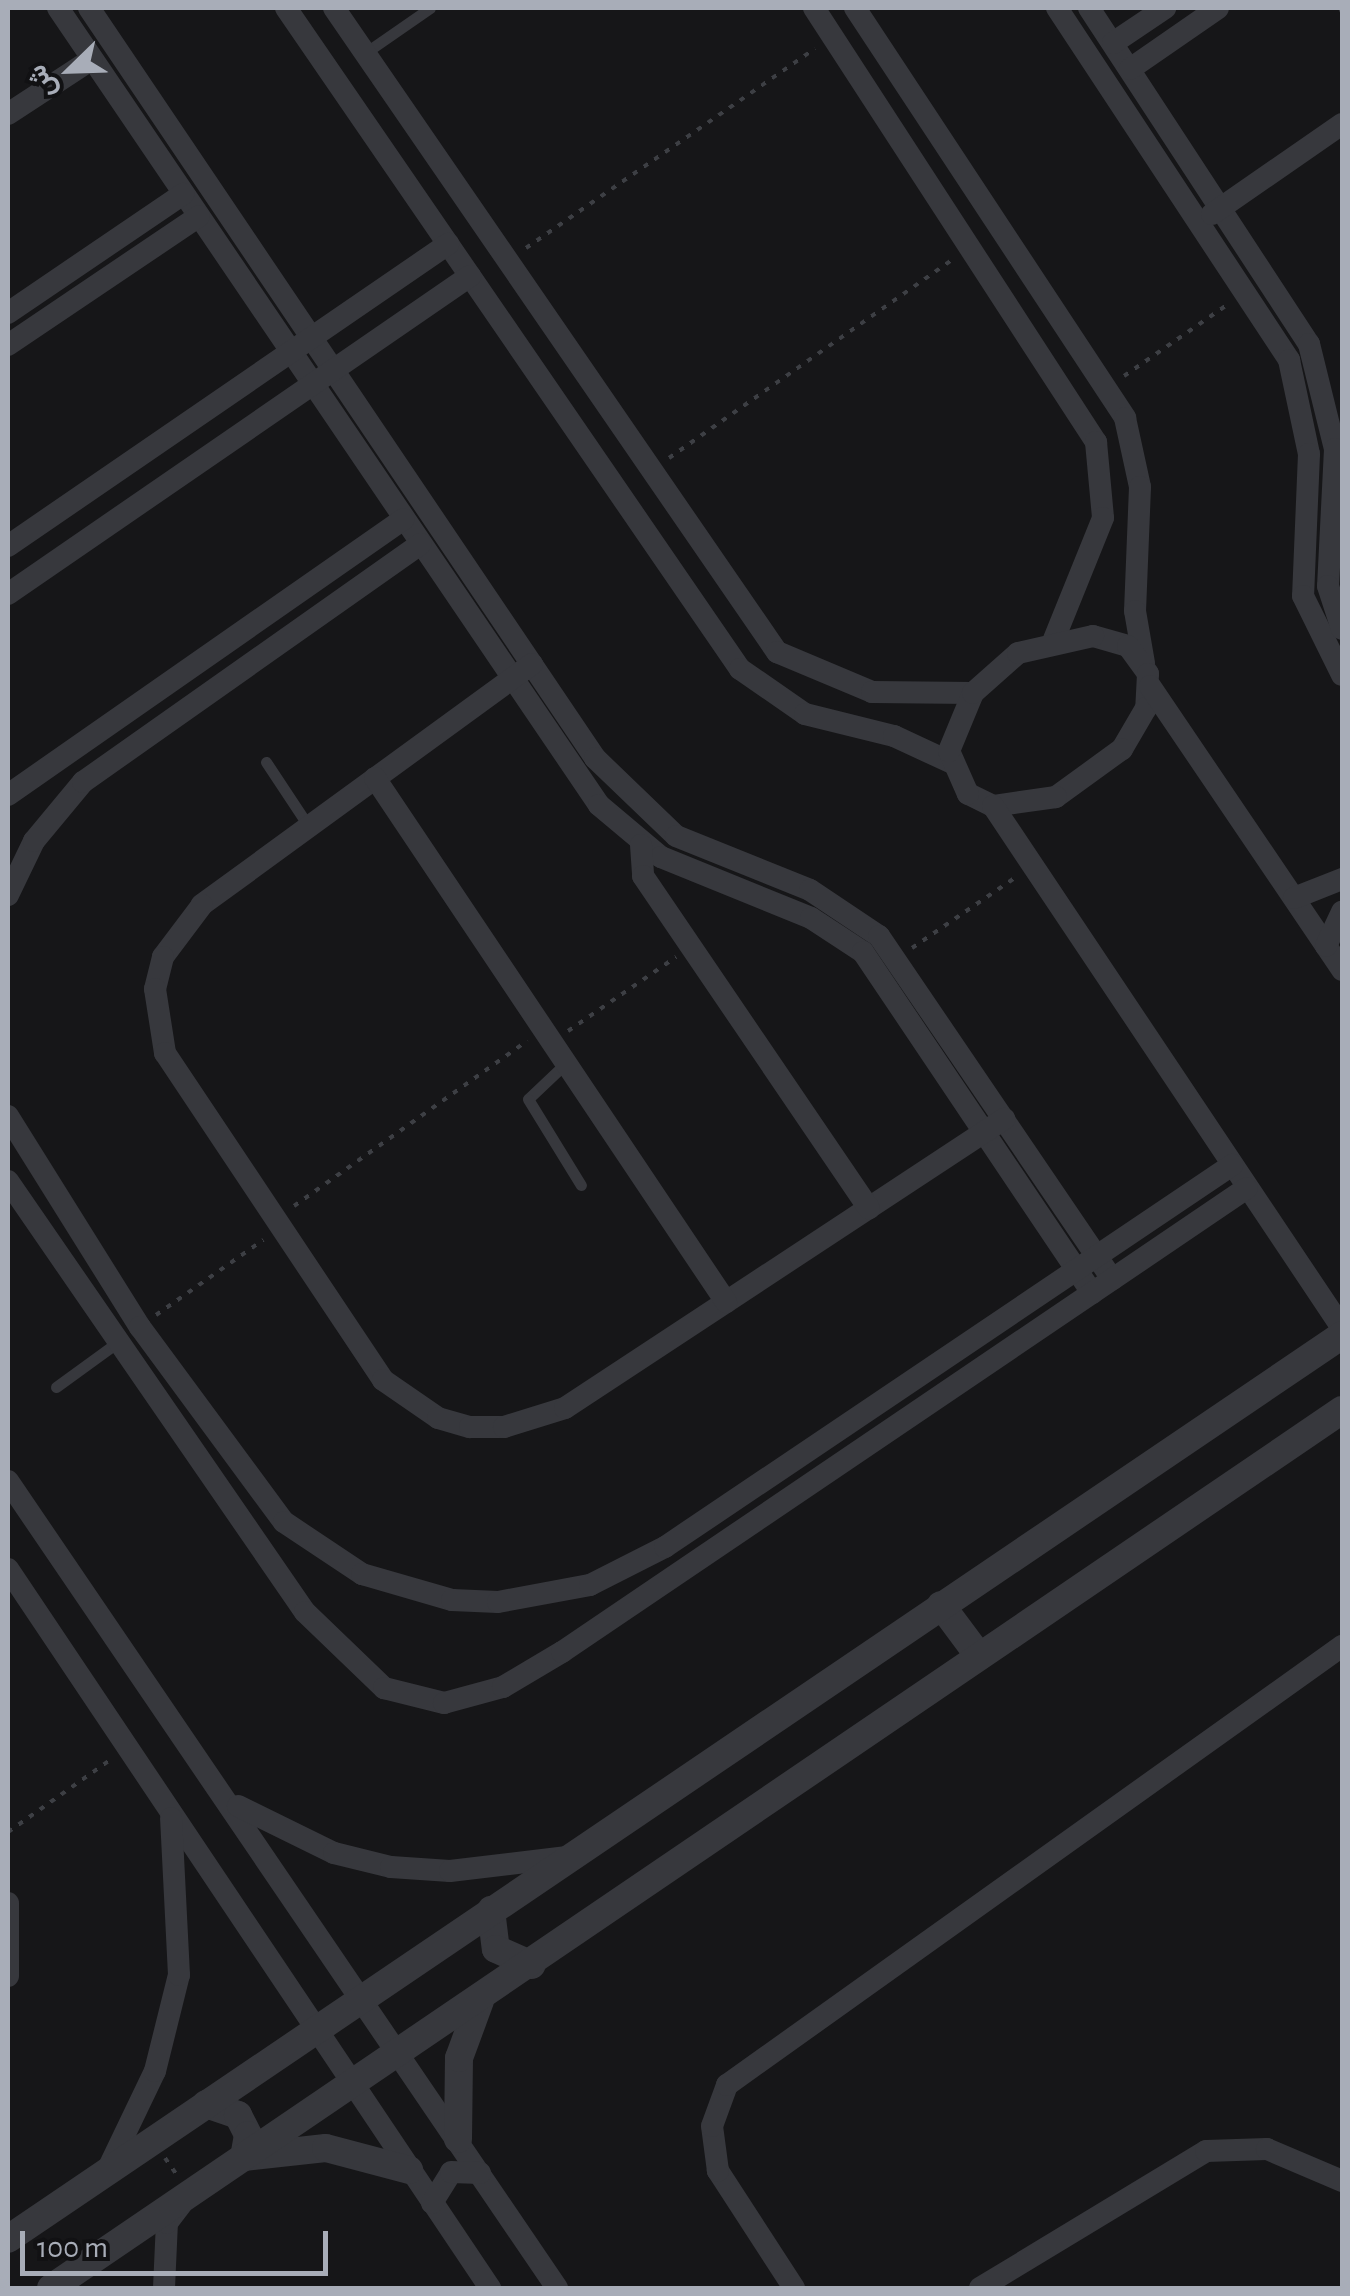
<!DOCTYPE html>
<meta charset="utf-8">
<style>
body{margin:0}
#map{position:relative;width:1350px;height:2296px;overflow:hidden;background:#161618;font-family:"Alegreya Sans",Vazirmatn,sans-serif}
div>[style]{position:absolute}
.path>*{height:4px;margin-top:-2px;transform-origin:0;background:repeating-linear-gradient(90deg,#3d3f44 0 5px,transparent 0 13px)}
.service>*{height:11px;margin:-5.5px;padding:0 5.5px;transform-origin:5.5px;border-radius:5.5px;background:#37383d}
.minor>*{height:22px;margin:-11px;padding:0 11px;transform-origin:11px;border-radius:11px;background:#37383d}
.tertiary>*{height:28px;margin:-14px;padding:0 14px;transform-origin:14px;border-radius:14px;background:#37383d}
span{translate:-50% -50%;white-space:nowrap;text-align:center;line-height:1.15;-webkit-text-stroke:9px #111113;paint-order:stroke}
.frame{position:absolute;inset:0;border:10px solid #a8adb8;pointer-events:none}
.north{position:absolute;left:20px;top:20px;width:100px;height:100px;-webkit-text-stroke:8px #111113;paint-order:stroke;rotate:247deg;font-size:28px;font-weight:700;line-height:40px;text-align:center;color:#a8adb8}
.north::after{content:'';display:block;margin:auto;width:35px;height:45px;background:#a8adb8;clip-path:polygon(50% 0,100% 100%,50% 72%,0 100%)}
.scale{position:absolute;left:20px;top:2231px;width:308px;height:45px;box-sizing:border-box;border:5px solid #a8adb8;border-top:0;padding-left:12px;font-size:30px;line-height:35px;white-space:nowrap;color:#a8adb8;-webkit-text-stroke:8px #111113;paint-order:stroke}
</style>
<div id="map">
<div class="path">
<i style="left:1340px;top:8px;width:4px;rotate:63deg"></i>
<i style="left:526px;top:248px;width:351px;rotate:-34.6deg"></i>
<i style="left:1124px;top:376px;width:125px;rotate:-34.6deg"></i>
<i style="left:669px;top:458px;width:345px;rotate:-35deg"></i>
<i style="left:912px;top:948px;width:126px;rotate:-34.3deg"></i>
<i style="left:568px;top:1031px;width:131px;rotate:-34.4deg"></i>
<i style="left:294px;top:1206px;width:286px;rotate:-35.3deg"></i>
<i style="left:156px;top:1315px;width:131px;rotate:-35deg"></i>
<i style="left:8px;top:1832px;width:125px;rotate:-35.2deg"></i>
<i style="left:165px;top:2158px;width:21px;rotate:55deg"></i>
</div>
<div class="service">
<i style="left:365px;top:53px;width:79px;rotate:-34.7deg"></i>
<i style="left:266px;top:762px;width:78px;rotate:56.5deg"></i>
<i style="left:566px;top:1063px;width:52px;rotate:136.5deg"></i>
<i style="left:528px;top:1099px;width:101px;rotate:58.4deg"></i>
<i style="left:56px;top:1387px;width:77px;rotate:-36deg"></i>
</div>
<div class="minor">
<i style="left:58px;top:8px;width:963px;rotate:55.83deg"></i>
<i style="left:599px;top:805px;width:81px;rotate:40deg"></i>
<i style="left:661px;top:857px;width:162px;rotate:22.1deg"></i>
<i style="left:811px;top:918px;width:62px;rotate:33.2deg"></i>
<i style="left:863px;top:952px;width:411px;rotate:56.1deg"></i>
<i style="left:89px;top:8px;width:905px;rotate:55.99deg"></i>
<i style="left:595px;top:758px;width:112px;rotate:43.9deg"></i>
<i style="left:676px;top:836px;width:144px;rotate:21.9deg"></i>
<i style="left:810px;top:890px;width:83px;rotate:33.7deg"></i>
<i style="left:879px;top:936px;width:415px;rotate:55.8deg"></i>
<i style="left:286px;top:8px;width:802px;rotate:55.52deg"></i>
<i style="left:740px;top:669px;width:79px;rotate:34.7deg"></i>
<i style="left:805px;top:714px;width:92px;rotate:13.9deg"></i>
<i style="left:894px;top:736px;width:62px;rotate:24.9deg"></i>
<i style="left:334px;top:8px;width:782px;rotate:55.48deg"></i>
<i style="left:777px;top:652px;width:103px;rotate:22.8deg"></i>
<i style="left:872px;top:692px;width:101px;rotate:0.6deg"></i>
<i style="left:814px;top:8px;width:518px;rotate:56.99deg"></i>
<i style="left:1096px;top:442px;width:76px;rotate:84.7deg"></i>
<i style="left:1103px;top:518px;width:131px;rotate:112deg"></i>
<i style="left:855px;top:8px;width:491px;rotate:56.6deg"></i>
<i style="left:1125px;top:418px;width:71px;rotate:77.7deg"></i>
<i style="left:1140px;top:487px;width:124px;rotate:92.3deg"></i>
<i style="left:1135px;top:611px;width:53px;rotate:80.2deg"></i>
<i style="left:1057px;top:8px;width:422px;rotate:56.6deg"></i>
<i style="left:1289px;top:360px;width:96px;rotate:78deg"></i>
<i style="left:1309px;top:454px;width:142px;rotate:92.4deg"></i>
<i style="left:1303px;top:596px;width:88px;rotate:63.7deg"></i>
<i style="left:1089px;top:8px;width:402px;rotate:56.8deg"></i>
<i style="left:1309px;top:344px;width:108px;rotate:76.1deg"></i>
<i style="left:1335px;top:449px;width:137px;rotate:92.9deg"></i>
<i style="left:1328px;top:586px;width:45px;rotate:72deg"></i>
<i style="left:1113px;top:43px;width:63px;rotate:-33.9deg"></i>
<i style="left:1130px;top:69px;width:107px;rotate:-34.7deg"></i>
<i style="left:8px;top:114px;width:100px;rotate:-33.2deg"></i>
<i style="left:1212px;top:214px;width:158px;rotate:-34.7deg"></i>
<i style="left:8px;top:313px;width:212px;rotate:-34.2deg"></i>
<i style="left:8px;top:345px;width:230px;rotate:-34deg"></i>
<i style="left:8px;top:546px;width:534px;rotate:-34.46deg"></i>
<i style="left:8px;top:594px;width:561px;rotate:-34.54deg"></i>
<i style="left:1093px;top:636px;width:36px;rotate:16deg"></i>
<i style="left:1128px;top:646px;width:34px;rotate:54deg"></i>
<i style="left:1148px;top:674px;width:34px;rotate:93deg"></i>
<i style="left:1146px;top:708px;width:48px;rotate:120.3deg"></i>
<i style="left:1122px;top:749px;width:82px;rotate:144deg"></i>
<i style="left:1056px;top:797px;width:64px;rotate:171.9deg"></i>
<i style="left:993px;top:806px;width:28px;rotate:-154deg"></i>
<i style="left:968px;top:794px;width:47px;rotate:-113.8deg"></i>
<i style="left:949px;top:751px;width:63px;rotate:-67.5deg"></i>
<i style="left:973px;top:693px;width:60px;rotate:-41.6deg"></i>
<i style="left:1018px;top:653px;width:77px;rotate:-12.8deg"></i>
<i style="left:532px;top:664px;width:409px;rotate:143.9deg"></i>
<i style="left:202px;top:905px;width:65px;rotate:126.9deg"></i>
<i style="left:163px;top:957px;width:33px;rotate:104deg"></i>
<i style="left:155px;top:989px;width:65px;rotate:81.1deg"></i>
<i style="left:165px;top:1053px;width:393px;rotate:56.3deg"></i>
<i style="left:383px;top:1380px;width:67px;rotate:34.6deg"></i>
<i style="left:438px;top:1418px;width:33px;rotate:16deg"></i>
<i style="left:470px;top:1427px;width:34px"></i>
<i style="left:504px;top:1427px;width:64px;rotate:-17.3deg"></i>
<i style="left:565px;top:1408px;width:526px;rotate:-33.36deg"></i>
<i style="left:1150px;top:686px;width:343px;rotate:55.9deg"></i>
<i style="left:375px;top:778px;width:631px;rotate:56.18deg"></i>
<i style="left:8px;top:795px;width:482px;rotate:-34.9deg"></i>
<i style="left:993px;top:806px;width:628px;rotate:56.23deg"></i>
<i style="left:641px;top:845px;width:31px;rotate:86deg"></i>
<i style="left:643px;top:876px;width:402px;rotate:55.8deg"></i>
<i style="left:8px;top:895px;width:60px;rotate:-64.3deg"></i>
<i style="left:34px;top:841px;width:77px;rotate:-50.3deg"></i>
<i style="left:83px;top:782px;width:413px;rotate:-35.2deg"></i>
<i style="left:1294px;top:898px;width:52px;rotate:-21.6deg"></i>
<i style="left:1326px;top:946px;width:38px;rotate:-65deg"></i>
<i style="left:8px;top:1116px;width:249px;rotate:58deg"></i>
<i style="left:140px;top:1327px;width:242px;rotate:53.6deg"></i>
<i style="left:284px;top:1522px;width:94px;rotate:33.7deg"></i>
<i style="left:362px;top:1574px;width:94px;rotate:16.1deg"></i>
<i style="left:452px;top:1600px;width:46px;rotate:2.5deg"></i>
<i style="left:498px;top:1602px;width:94px;rotate:-10.5deg"></i>
<i style="left:590px;top:1585px;width:84px;rotate:-26.9deg"></i>
<i style="left:665px;top:1547px;width:684px;rotate:-33.97deg"></i>
<i style="left:8px;top:1181px;width:523px;rotate:55.43deg"></i>
<i style="left:305px;top:1612px;width:110px;rotate:43.9deg"></i>
<i style="left:384px;top:1688px;width:62px;rotate:14deg"></i>
<i style="left:444px;top:1703px;width:61px;rotate:-15.2deg"></i>
<i style="left:503px;top:1687px;width:69px;rotate:-30.7deg"></i>
<i style="left:562px;top:1652px;width:827px;rotate:-34.11deg"></i>
<i style="left:8px;top:1481px;width:976px;rotate:55.77deg"></i>
<i style="left:8px;top:1569px;width:866px;rotate:56.16deg"></i>
<i style="left:238px;top:1806px;width:107px;rotate:26.1deg"></i>
<i style="left:334px;top:1853px;width:59px;rotate:13.8deg"></i>
<i style="left:391px;top:1867px;width:59px;rotate:3.9deg"></i>
<i style="left:450px;top:1871px;width:118px;rotate:-6.8deg"></i>
<i style="left:8px;top:1903px;width:73px;rotate:90deg"></i>
<i style="left:107px;top:2171px;width:111px;rotate:-64.4deg"></i>
<i style="left:155px;top:2071px;width:99px;rotate:-76deg"></i>
<i style="left:179px;top:1975px;width:157px;rotate:-92.9deg"></i>
<i style="left:432px;top:2203px;width:36px;rotate:-58deg"></i>
<i style="left:451px;top:2172px;width:29px;rotate:2deg"></i>
<i style="left:164px;top:2288px;width:65px;rotate:-87.4deg"></i>
<i style="left:167px;top:2223px;width:25px;rotate:-53deg"></i>
<i style="left:794px;top:2288px;width:140px;rotate:-123deg"></i>
<i style="left:718px;top:2171px;width:45px;rotate:-97.6deg"></i>
<i style="left:712px;top:2126px;width:44px;rotate:-69.9deg"></i>
<i style="left:727px;top:2085px;width:756px;rotate:-35.52deg"></i>
<i style="left:980px;top:2288px;width:264px;rotate:-31.2deg"></i>
<i style="left:1206px;top:2151px;width:61px;rotate:-1.9deg"></i>
<i style="left:1267px;top:2149px;width:82px;rotate:23.1deg"></i>
</div>
<div class="tertiary">
<i style="left:941px;top:1605px;width:64px;rotate:53.3deg"></i>
<i style="left:491px;top:1910px;width:39px;rotate:83deg"></i>
<i style="left:496px;top:1949px;width:39px;rotate:24deg"></i>
<i style="left:206px;top:2104px;width:34px;rotate:19deg"></i>
<i style="left:238px;top:2115px;width:22px;rotate:63deg"></i>
<i style="left:248px;top:2135px;width:22px;rotate:100deg"></i>
<i style="left:244px;top:2157px;width:82px;rotate:-6.3deg"></i>
<i style="left:326px;top:2148px;width:86px;rotate:14.8deg"></i>
<i style="left:458px;top:2139px;width:81px;rotate:-89.3deg"></i>
<i style="left:459px;top:2058px;width:61px;rotate:-69.8deg"></i>
<i style="left:8px;top:2239px;width:1611px;rotate:-34.12deg"></i>
<i style="left:51px;top:2288px;width:1561px;rotate:-34.22deg"></i>
</div>
<div class="frame"></div>
<div class="north">ش</div>
<div class="scale">100 m</div>
</div>
